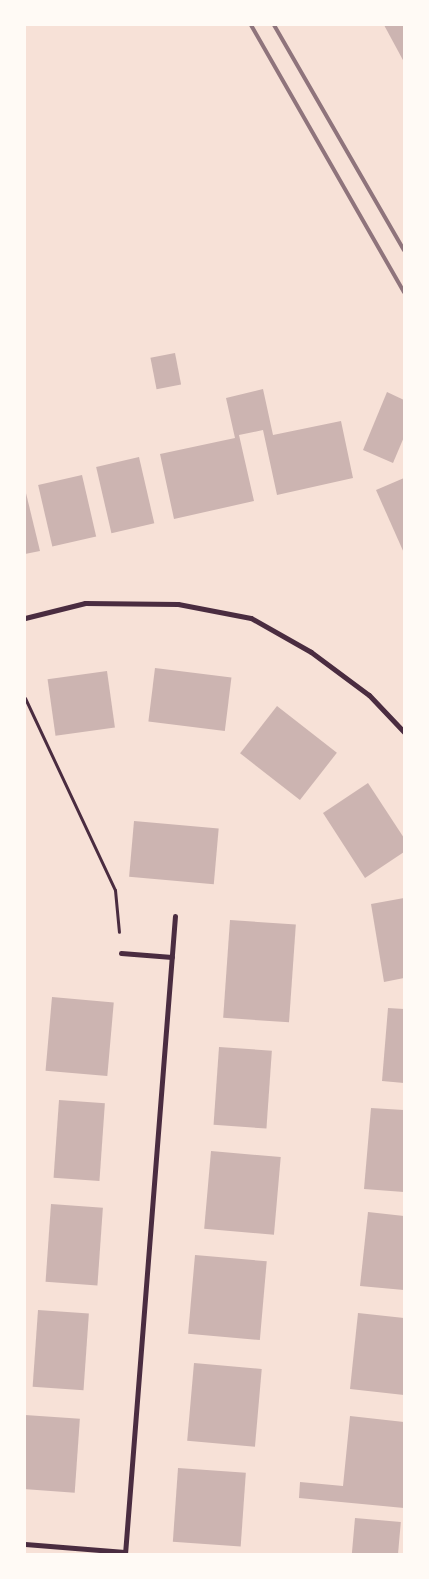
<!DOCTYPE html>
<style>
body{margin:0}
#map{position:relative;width:429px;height:1579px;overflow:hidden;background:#f7e1d7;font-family:"Zilla Slab",serif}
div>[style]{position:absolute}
.building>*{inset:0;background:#ccb4b1;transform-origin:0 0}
.path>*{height:3px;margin:-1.5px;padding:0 1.5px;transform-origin:1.5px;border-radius:1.5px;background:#4a2c40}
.minor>*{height:5px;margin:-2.5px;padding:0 2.5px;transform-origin:2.5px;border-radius:2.5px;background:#4a2c40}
.rail>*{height:4px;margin:-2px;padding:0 2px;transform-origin:2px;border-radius:2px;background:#8f747c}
span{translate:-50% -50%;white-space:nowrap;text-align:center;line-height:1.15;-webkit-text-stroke:5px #fffaf5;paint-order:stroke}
.frame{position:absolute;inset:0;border:26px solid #fffaf5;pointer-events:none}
</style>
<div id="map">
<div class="building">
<i style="clip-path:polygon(384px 25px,404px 25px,404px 62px)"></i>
<i style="left:175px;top:353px;width:32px;height:25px;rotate:79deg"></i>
<i style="clip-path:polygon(263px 389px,273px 435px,341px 421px,353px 478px,277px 495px,263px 430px,239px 435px,254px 501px,174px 519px,160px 454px,235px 438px,226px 398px)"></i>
<i style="clip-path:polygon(387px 392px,404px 400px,404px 437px,393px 463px,363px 450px)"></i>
<i style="left:139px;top:457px;width:68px;height:44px;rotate:77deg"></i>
<i style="left:82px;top:475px;width:63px;height:45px;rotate:77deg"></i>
<i style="clip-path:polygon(404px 478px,404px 553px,376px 490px)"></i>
<i style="clip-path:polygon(25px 489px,40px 551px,25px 554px)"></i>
<i style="left:155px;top:668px;width:77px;height:54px;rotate:7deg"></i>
<i style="left:107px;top:671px;width:57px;height:60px;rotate:82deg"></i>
<i style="left:277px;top:706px;width:76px;height:60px;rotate:38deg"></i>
<i style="clip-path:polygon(368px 783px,404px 838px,404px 852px,365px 878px,323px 813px)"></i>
<i style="left:134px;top:821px;width:85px;height:56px;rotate:5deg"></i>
<i style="clip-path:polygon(404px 898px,404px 978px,384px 982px,371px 904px)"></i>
<i style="left:230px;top:920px;width:66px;height:98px;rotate:4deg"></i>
<i style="left:52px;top:997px;width:62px;height:74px;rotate:5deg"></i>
<i style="clip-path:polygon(388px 1008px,404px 1009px,404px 1083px,382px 1081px)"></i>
<i style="left:219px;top:1047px;width:53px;height:78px;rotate:4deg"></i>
<i style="left:59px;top:1100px;width:46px;height:78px;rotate:4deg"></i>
<i style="clip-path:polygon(371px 1108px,404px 1110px,404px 1192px,364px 1189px)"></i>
<i style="left:211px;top:1151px;width:70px;height:78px;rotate:5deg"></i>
<i style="left:51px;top:1204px;width:52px;height:78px;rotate:4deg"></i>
<i style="clip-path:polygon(368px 1212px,404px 1216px,404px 1290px,360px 1286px)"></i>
<i style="left:195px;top:1255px;width:72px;height:79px;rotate:5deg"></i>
<i style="left:38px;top:1310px;width:51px;height:77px;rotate:4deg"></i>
<i style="clip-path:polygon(358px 1313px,404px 1318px,404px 1395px,350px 1389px)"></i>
<i style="left:194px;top:1363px;width:68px;height:78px;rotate:5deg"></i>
<i style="left:25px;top:1415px;width:55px;height:74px;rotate:4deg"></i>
<i style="clip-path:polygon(350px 1416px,404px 1422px,404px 1508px,299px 1498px,300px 1482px,343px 1486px)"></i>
<i style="left:178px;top:1468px;width:68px;height:74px;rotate:4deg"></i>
<i style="left:355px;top:1518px;width:46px;height:36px;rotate:5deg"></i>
</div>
<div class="path">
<i style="left:25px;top:698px;width:212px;rotate:64.9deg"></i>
<i style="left:115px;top:890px;width:42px;rotate:84.6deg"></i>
</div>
<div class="minor">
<i style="left:25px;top:618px;width:62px;rotate:-14deg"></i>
<i style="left:85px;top:603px;width:93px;rotate:0.6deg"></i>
<i style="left:178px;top:604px;width:74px;rotate:10.9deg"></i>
<i style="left:251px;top:618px;width:69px;rotate:29.5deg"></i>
<i style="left:311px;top:652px;width:72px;rotate:36.6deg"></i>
<i style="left:369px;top:695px;width:51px;rotate:46.6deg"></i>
<i style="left:121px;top:953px;width:51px;rotate:4.5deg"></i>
<i style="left:25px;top:1544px;width:100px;rotate:4.6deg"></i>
<i style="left:125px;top:1554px;width:640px;rotate:-85.52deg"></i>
</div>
<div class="rail">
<i style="left:251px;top:25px;width:308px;rotate:60.2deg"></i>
<i style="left:274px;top:25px;width:260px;rotate:60deg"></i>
</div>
<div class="frame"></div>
</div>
